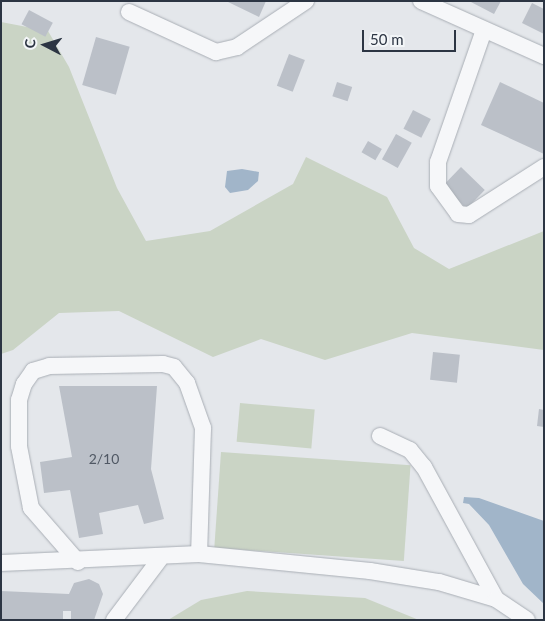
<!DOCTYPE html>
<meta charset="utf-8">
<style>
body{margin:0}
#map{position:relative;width:545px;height:621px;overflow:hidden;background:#e4e7eb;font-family:Lato,sans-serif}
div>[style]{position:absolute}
.green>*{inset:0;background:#cad4c5;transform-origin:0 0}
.water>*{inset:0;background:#a1b5c9}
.building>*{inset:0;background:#bbc0c8;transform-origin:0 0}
.roads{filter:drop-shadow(0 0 1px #a9aeb5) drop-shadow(0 0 1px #a9aeb5)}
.minor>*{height:16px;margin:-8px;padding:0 8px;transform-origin:8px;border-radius:8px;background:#f6f7f9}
span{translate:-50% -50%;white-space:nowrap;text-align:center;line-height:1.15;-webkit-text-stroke:4px #f3f6f8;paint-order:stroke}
.number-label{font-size:14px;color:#505864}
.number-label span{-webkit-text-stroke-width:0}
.frame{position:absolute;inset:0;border:2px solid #2c3543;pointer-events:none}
.north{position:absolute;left:20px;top:20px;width:50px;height:50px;-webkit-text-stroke:4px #f3f6f8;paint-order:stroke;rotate:275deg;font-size:14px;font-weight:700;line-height:20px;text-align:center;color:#2c3543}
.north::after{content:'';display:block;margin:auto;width:18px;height:22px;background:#2c3543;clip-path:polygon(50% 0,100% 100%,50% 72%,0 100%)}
.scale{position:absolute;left:362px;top:30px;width:94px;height:22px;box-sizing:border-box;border:2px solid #2c3543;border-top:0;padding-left:6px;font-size:15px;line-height:18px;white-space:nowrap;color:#2c3543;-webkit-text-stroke:4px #f3f6f8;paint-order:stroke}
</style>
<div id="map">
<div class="green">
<i style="clip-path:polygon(1px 22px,48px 31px,69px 67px,117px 188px,146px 241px,210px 231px,293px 184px,306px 157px,387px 197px,414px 248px,449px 269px,544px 231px,544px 350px,412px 333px,325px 360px,261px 339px,213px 357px,119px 311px,59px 313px,13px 350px,1px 354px)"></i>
<i style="left:240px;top:403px;width:75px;height:39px;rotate:5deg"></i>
<i style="left:221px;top:452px;width:190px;height:96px;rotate:4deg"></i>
<i style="clip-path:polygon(247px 591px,365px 598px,419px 620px,168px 620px,201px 600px)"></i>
</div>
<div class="water">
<i style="clip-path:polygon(242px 169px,259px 172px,258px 181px,248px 190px,230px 193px,225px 187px,227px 171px)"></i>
<i style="clip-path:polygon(464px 497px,479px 498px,544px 521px,544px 604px,523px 584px,489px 525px,469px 504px,463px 503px)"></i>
</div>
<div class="building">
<i style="clip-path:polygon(226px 1px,266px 1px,259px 17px)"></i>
<i style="clip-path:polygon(469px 1px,501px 1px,494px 14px)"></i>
<i style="clip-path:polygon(532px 3px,544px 9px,544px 34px,522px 23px)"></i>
<i style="left:29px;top:10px;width:27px;height:16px;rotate:28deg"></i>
<i style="left:96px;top:37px;width:35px;height:50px;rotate:16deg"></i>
<i style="left:289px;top:54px;width:17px;height:34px;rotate:21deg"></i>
<i style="left:337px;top:82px;width:16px;height:15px;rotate:18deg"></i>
<i style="clip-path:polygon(500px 82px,544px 103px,544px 154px,481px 125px)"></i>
<i style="left:413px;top:110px;width:20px;height:21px;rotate:27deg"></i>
<i style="left:396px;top:134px;width:18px;height:29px;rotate:29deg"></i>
<i style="left:368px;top:141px;width:16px;height:13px;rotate:30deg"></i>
<i style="left:461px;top:167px;width:33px;height:26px;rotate:44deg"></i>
<i style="left:433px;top:352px;width:27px;height:28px;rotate:6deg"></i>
<i style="clip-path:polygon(59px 386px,157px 386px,151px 469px,164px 519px,144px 524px,138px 505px,99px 513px,103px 534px,79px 538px,70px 490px,44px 493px,40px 462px,72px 457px)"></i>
<i style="clip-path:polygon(539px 409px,544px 410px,544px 427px,537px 426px)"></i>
<i style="clip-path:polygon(89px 579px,99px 584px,103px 594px,94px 620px,71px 620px,71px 611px,63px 611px,63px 620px,1px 620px,1px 591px,69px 594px,74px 583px)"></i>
</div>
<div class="roads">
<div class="minor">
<i style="left:421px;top:1px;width:135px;rotate:24.1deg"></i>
<i style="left:129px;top:12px;width:96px;rotate:24.7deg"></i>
<i style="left:216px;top:52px;width:22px;rotate:-13deg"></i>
<i style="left:237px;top:47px;width:83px;rotate:-33.7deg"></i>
<i style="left:484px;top:30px;width:140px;rotate:109.2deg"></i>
<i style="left:438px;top:162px;width:24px;rotate:90deg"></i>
<i style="left:438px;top:186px;width:34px;rotate:54deg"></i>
<i style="left:458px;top:214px;width:11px;rotate:5deg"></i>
<i style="left:469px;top:215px;width:89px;rotate:-32.6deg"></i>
<i style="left:380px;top:436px;width:33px;rotate:25deg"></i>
<i style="left:410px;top:450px;width:22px;rotate:51deg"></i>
<i style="left:424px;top:467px;width:150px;rotate:61.4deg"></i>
<i style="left:78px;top:562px;width:72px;rotate:-131deg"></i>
<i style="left:31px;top:508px;width:63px;rotate:-101deg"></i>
<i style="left:19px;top:446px;width:46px;rotate:-90deg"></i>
<i style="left:19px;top:400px;width:17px;rotate:-73deg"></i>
<i style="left:24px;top:384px;width:16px;rotate:-55deg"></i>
<i style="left:33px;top:371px;width:17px;rotate:-17deg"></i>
<i style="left:49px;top:366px;width:114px;rotate:-1deg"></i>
<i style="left:163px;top:364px;width:11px;rotate:15deg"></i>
<i style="left:174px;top:367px;width:21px;rotate:51deg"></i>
<i style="left:187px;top:383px;width:48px;rotate:70.4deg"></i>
<i style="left:203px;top:428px;width:126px;rotate:91.8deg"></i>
<i style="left:1px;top:563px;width:198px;rotate:-2.6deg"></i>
<i style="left:199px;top:554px;width:172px;rotate:5.7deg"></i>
<i style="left:370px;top:571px;width:70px;rotate:9.1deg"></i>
<i style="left:439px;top:582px;width:59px;rotate:16.6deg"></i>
<i style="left:496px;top:599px;width:37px;rotate:34deg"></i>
<i style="left:114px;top:620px;width:76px;rotate:-53deg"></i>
</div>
</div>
<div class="number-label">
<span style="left:104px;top:459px">2/10</span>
</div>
<div class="frame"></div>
<div class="north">С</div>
<div class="scale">50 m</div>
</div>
